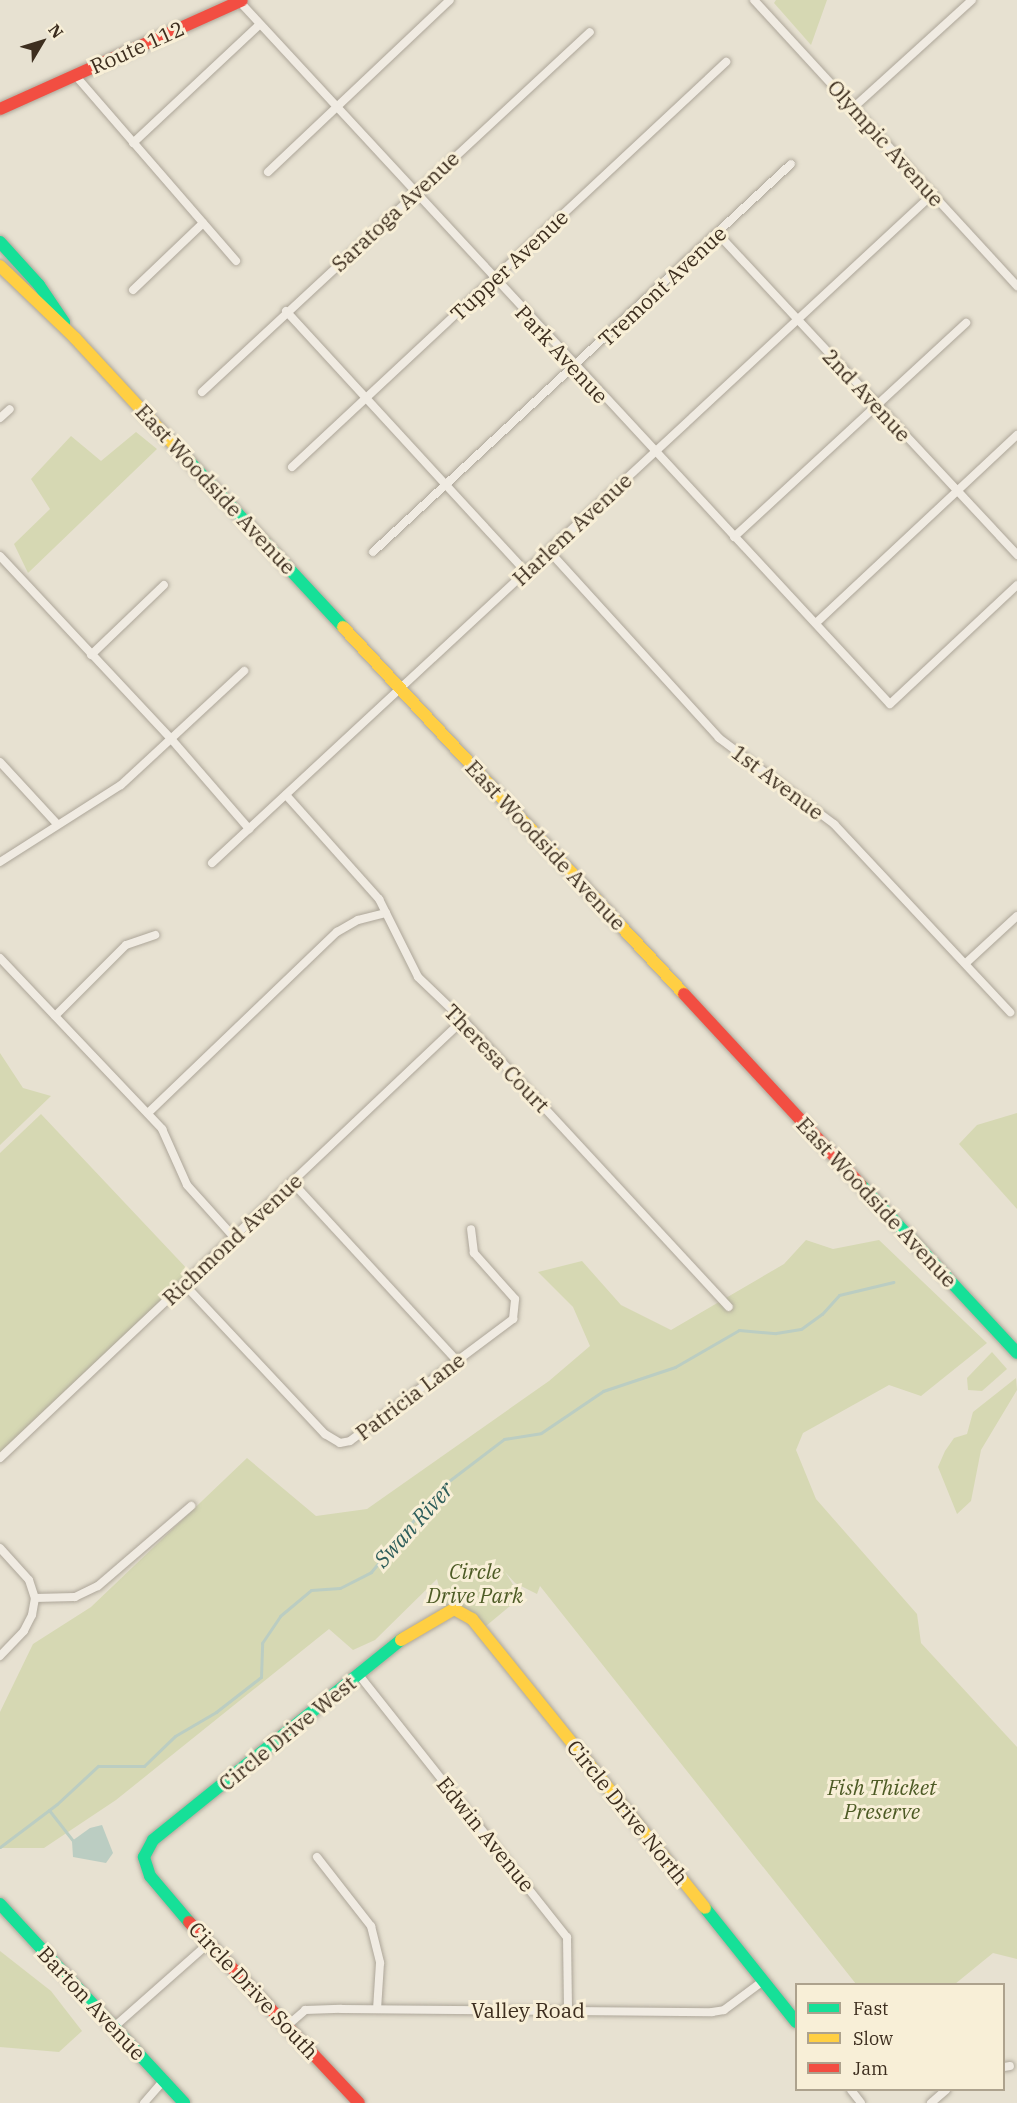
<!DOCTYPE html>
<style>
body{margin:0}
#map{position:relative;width:1017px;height:2103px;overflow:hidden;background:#e7e1d1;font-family:"IBM Plex Serif",serif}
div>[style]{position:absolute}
.green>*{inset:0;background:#d6d8b3}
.water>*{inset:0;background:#bbcdc2}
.stream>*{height:3px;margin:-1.5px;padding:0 1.5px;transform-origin:1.5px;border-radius:1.5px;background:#bbcdc2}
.roads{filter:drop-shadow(0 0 2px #ada699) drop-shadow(0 0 2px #ada699)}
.street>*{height:8px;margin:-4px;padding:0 4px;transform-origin:4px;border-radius:4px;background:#f0ebe2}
.fast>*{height:12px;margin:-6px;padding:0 6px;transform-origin:6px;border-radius:6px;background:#16e098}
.slow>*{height:12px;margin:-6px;padding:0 6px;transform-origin:6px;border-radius:6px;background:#ffcf43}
.jam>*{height:12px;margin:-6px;padding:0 6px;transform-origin:6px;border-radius:6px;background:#f24e42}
span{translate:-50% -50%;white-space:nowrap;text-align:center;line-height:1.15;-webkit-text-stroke:6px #f8efd7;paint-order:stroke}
.street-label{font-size:21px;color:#3d2e1f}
.park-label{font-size:21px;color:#4d5b25;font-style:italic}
.water-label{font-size:22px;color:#2e5e5b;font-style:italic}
.legend{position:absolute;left:795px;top:1983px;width:210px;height:108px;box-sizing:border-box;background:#f8efd7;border:2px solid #ada28d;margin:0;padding:8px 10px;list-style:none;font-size:18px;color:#3d2e1f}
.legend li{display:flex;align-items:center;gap:12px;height:30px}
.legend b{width:30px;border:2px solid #ada28d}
.north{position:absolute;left:12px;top:12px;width:60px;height:60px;-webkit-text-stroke:4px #f8efd7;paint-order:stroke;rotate:52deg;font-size:16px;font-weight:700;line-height:24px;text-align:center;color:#3d2e1f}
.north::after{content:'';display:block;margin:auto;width:21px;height:27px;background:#3d2e1f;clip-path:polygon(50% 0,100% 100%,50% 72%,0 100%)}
</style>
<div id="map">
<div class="green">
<i style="clip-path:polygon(776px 0,827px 0,811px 45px,774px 3px)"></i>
<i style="clip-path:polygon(136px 432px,157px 449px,28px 573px,14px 544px,50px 509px,31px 479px,71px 436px,101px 461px)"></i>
<i style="clip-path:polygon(0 1053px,23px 1088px,51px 1096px,0 1145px)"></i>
<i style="clip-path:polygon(1017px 1113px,1017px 1209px,959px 1144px,977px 1125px)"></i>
<i style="clip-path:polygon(41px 1114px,191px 1273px,0 1455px,0 1153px)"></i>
<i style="clip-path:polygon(806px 1240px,833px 1249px,879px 1240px,987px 1343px,921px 1396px,889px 1385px,803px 1433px,796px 1450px,816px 1499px,917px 1614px,921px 1643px,1017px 1747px,1017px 1959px,993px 1953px,955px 1984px,856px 1984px,540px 1586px,537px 1594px,515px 1583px,505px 1572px,521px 1597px,486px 1626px,444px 1607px,437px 1579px,375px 1640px,353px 1650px,329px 1629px,116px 1800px,44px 1848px,0 1848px,0 1712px,33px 1644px,91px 1607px,247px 1458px,316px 1516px,367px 1509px,549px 1381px,590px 1346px,573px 1307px,538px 1272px,582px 1261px,621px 1305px,671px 1330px,784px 1264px)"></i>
<i style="clip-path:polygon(992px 1352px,1007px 1369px,982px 1391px,968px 1390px,967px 1378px)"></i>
<i style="clip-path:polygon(1016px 1378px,1017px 1390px,981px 1450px,971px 1501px,957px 1514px,938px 1467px,945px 1451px,954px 1438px,967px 1434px,973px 1412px)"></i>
<i style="clip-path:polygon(0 1951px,51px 1991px,82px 2031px,59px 2052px,0 2047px)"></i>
</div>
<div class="water">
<i style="clip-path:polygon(102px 1825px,113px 1853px,106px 1863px,73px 1857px,72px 1841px,90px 1828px)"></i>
</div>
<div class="stream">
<i style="left:49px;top:1810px;width:41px;rotate:52deg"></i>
<i style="left:0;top:1847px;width:71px;rotate:-37deg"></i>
<i style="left:57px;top:1804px;width:56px;rotate:-42.8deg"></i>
<i style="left:98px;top:1766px;width:46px"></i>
<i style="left:144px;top:1766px;width:43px;rotate:-44.1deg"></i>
<i style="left:175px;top:1736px;width:48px;rotate:-30.3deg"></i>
<i style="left:216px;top:1712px;width:57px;rotate:-37.9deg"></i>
<i style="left:261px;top:1677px;width:34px;rotate:-88deg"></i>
<i style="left:262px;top:1643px;width:32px;rotate:-56deg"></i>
<i style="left:280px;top:1616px;width:40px;rotate:-40deg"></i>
<i style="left:311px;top:1590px;width:29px;rotate:-4deg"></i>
<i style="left:340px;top:1588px;width:35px;rotate:-27deg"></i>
<i style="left:371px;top:1572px;width:110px;rotate:-50.5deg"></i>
<i style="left:441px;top:1487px;width:79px;rotate:-37.3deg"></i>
<i style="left:504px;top:1439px;width:37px;rotate:-9deg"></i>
<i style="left:541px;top:1433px;width:75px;rotate:-34.1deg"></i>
<i style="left:603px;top:1391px;width:76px;rotate:-18.4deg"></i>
<i style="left:675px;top:1367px;width:74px;rotate:-30deg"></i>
<i style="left:739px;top:1330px;width:37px;rotate:5deg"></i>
<i style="left:776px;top:1333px;width:25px;rotate:-9deg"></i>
<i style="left:801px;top:1329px;width:26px;rotate:-36deg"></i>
<i style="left:822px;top:1314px;width:25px;rotate:-48deg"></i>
<i style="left:839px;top:1295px;width:56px;rotate:-13.5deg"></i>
</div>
<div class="roads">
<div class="street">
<i style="left:754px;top:0;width:389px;rotate:47.4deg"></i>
<i style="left:239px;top:1px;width:958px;rotate:47.2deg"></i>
<i style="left:890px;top:704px;width:174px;rotate:-43.1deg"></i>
<i style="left:75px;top:75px;width:246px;rotate:49.1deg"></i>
<i style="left:854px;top:107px;width:159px;rotate:-42.2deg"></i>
<i style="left:133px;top:143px;width:173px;rotate:-43.1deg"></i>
<i style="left:268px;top:172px;width:250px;rotate:-43.4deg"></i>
<i style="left:718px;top:234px;width:439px;rotate:47deg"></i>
<i style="left:133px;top:290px;width:97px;rotate:-43.7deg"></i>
<i style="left:286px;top:311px;width:355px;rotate:47.4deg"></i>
<i style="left:202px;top:392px;width:529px;rotate:-42.86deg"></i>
<i style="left:0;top:418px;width:13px;rotate:-42deg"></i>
<i style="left:292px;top:467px;width:594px;rotate:-43.02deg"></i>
<i style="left:734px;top:537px;width:316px;rotate:-42.7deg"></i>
<i style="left:549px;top:551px;width:253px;rotate:47.7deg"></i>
<i style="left:719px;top:738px;width:144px;rotate:36.8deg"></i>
<i style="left:834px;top:824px;width:258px;rotate:46.9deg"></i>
<i style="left:373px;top:552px;width:570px;rotate:-42.87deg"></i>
<i style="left:0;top:556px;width:252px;rotate:46.9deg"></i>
<i style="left:172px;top:740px;width:118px;rotate:49.1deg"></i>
<i style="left:816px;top:623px;width:275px;rotate:-43.1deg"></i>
<i style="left:91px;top:655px;width:101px;rotate:-43.8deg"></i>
<i style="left:0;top:762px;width:84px;rotate:47.4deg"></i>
<i style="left:286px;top:795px;width:140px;rotate:48.2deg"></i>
<i style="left:379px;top:899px;width:87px;rotate:63.4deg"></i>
<i style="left:418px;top:977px;width:62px;rotate:43.7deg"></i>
<i style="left:463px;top:1020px;width:391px;rotate:47.2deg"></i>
<i style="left:0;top:862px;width:143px;rotate:-32.5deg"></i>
<i style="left:121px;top:785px;width:168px;rotate:-42.8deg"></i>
<i style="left:212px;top:863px;width:984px;rotate:-42.86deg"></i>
<i style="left:0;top:958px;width:236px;rotate:46.5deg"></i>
<i style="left:162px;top:1129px;width:61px;rotate:65.9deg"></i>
<i style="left:187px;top:1185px;width:69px;rotate:48deg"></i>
<i style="left:966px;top:963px;width:69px;rotate:-42.7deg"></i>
<i style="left:55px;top:1016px;width:100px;rotate:-45deg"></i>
<i style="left:126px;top:945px;width:31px;rotate:-19deg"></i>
<i style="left:148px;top:1113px;width:262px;rotate:-43.8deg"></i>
<i style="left:337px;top:932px;width:24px;rotate:-30deg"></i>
<i style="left:358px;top:920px;width:29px;rotate:-14deg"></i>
<i style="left:292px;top:1182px;width:243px;rotate:47.3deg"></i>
<i style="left:184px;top:1284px;width:206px;rotate:46.8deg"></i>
<i style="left:325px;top:1434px;width:17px;rotate:31deg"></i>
<i style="left:340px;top:1443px;width:10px;rotate:-11deg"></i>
<i style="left:350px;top:1441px;width:204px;rotate:-36.8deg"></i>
<i style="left:513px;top:1319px;width:20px;rotate:-84deg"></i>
<i style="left:515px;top:1299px;width:62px;rotate:-131.7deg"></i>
<i style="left:474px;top:1253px;width:24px;rotate:-97deg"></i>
<i style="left:0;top:1458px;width:637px;rotate:-43.41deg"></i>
<i style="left:0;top:1548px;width:43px;rotate:47.8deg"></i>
<i style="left:29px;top:1580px;width:19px;rotate:72deg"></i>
<i style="left:35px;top:1598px;width:17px;rotate:100deg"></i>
<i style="left:32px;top:1615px;width:18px;rotate:117deg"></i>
<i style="left:24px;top:1631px;width:35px;rotate:134deg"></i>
<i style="left:35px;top:1598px;width:40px;rotate:-1.4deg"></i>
<i style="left:75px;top:1597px;width:25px;rotate:-26deg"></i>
<i style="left:98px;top:1586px;width:123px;rotate:-40.7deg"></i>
<i style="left:359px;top:1675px;width:335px;rotate:51.6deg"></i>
<i style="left:567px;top:1937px;width:73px;rotate:89.2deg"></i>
<i style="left:317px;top:1857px;width:88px;rotate:52deg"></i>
<i style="left:371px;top:1926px;width:38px;rotate:76deg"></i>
<i style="left:380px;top:1963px;width:46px;rotate:93.7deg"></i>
<i style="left:288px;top:2025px;width:23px;rotate:-41deg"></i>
<i style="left:305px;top:2010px;width:36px;rotate:-2deg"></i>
<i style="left:341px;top:2009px;width:371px;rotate:0.5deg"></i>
<i style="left:712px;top:2012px;width:12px;rotate:-9deg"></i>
<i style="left:724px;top:2010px;width:49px;rotate:-36.6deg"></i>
<i style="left:114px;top:2027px;width:128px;rotate:-41.5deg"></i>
<i style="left:1004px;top:2067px;width:6px;rotate:-9deg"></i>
<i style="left:851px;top:2090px;width:16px;rotate:52deg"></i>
<i style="left:144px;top:2103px;width:29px;rotate:-49deg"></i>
<i style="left:931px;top:2103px;width:20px;rotate:-41deg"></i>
</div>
<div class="fast">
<i style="left:0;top:242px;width:58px;rotate:47.8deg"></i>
<i style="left:39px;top:285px;width:45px;rotate:56deg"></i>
<i style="left:189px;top:461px;width:226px;rotate:47.1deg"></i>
<i style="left:861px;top:1185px;width:229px;rotate:47.1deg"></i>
<i style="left:0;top:1904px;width:271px;rotate:47.2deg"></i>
<i style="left:705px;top:1908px;width:146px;rotate:51.4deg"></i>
<i style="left:189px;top:1922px;width:60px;rotate:-130.3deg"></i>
<i style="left:150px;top:1876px;width:20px;rotate:-108deg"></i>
<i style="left:144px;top:1857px;width:19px;rotate:-62deg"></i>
<i style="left:153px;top:1840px;width:319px;rotate:-38.9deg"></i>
</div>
<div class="slow">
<i style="left:0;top:266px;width:104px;rotate:43.8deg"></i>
<i style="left:75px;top:338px;width:168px;rotate:47.2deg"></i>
<i style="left:343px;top:627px;width:501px;rotate:47.1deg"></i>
<i style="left:401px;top:1640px;width:61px;rotate:-30.3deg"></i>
<i style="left:454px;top:1609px;width:21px;rotate:29deg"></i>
<i style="left:472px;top:1619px;width:371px;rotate:51.1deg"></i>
</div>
<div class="jam">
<i style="left:0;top:109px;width:265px;rotate:-24.2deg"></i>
<i style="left:684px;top:994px;width:260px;rotate:47.2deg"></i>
<i style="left:189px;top:1922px;width:248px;rotate:46.8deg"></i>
</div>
</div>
<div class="street-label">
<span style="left:137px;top:47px;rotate:-24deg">Route 112</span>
<span style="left:886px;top:143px;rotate:48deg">Olympic Avenue</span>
<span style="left:395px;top:211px;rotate:-43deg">Saratoga Avenue</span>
<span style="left:509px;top:265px;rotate:-43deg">Tupper Avenue</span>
<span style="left:662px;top:286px;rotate:-43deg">Tremont Avenue</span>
<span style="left:562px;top:354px;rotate:47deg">Park Avenue</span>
<span style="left:867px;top:395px;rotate:47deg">2nd Avenue</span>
<span style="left:216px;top:489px;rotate:47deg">East Woodside Avenue</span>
<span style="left:572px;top:529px;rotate:-43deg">Harlem Avenue</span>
<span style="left:778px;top:782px;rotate:37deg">1st Avenue</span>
<span style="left:546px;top:845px;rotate:47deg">East Woodside Avenue</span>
<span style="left:497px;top:1058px;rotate:46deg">Theresa Court</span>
<span style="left:877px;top:1202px;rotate:47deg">East Woodside Avenue</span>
<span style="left:232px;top:1239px;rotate:-43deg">Richmond Avenue</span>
<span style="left:410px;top:1396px;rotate:-37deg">Patricia Lane</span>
<span style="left:287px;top:1733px;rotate:-39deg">Circle Drive West</span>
<span style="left:628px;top:1812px;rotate:51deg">Circle Drive North</span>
<span style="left:486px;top:1834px;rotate:51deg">Edwin Avenue</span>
<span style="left:254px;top:1990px;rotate:47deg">Circle Drive South</span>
<span style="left:92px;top:2003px;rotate:47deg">Barton Avenue</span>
<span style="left:528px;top:2010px">Valley Road</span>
</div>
<div class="park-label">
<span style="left:475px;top:1583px">Circle<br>Drive Park</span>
<span style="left:882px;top:1799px">Fish Thicket<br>Preserve</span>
</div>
<div class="water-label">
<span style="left:413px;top:1524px;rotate:-48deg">Swan River</span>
</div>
<ul class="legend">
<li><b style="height:8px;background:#16e098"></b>Fast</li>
<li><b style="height:8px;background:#ffcf43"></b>Slow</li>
<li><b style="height:8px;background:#f24e42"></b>Jam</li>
</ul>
<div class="north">N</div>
</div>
